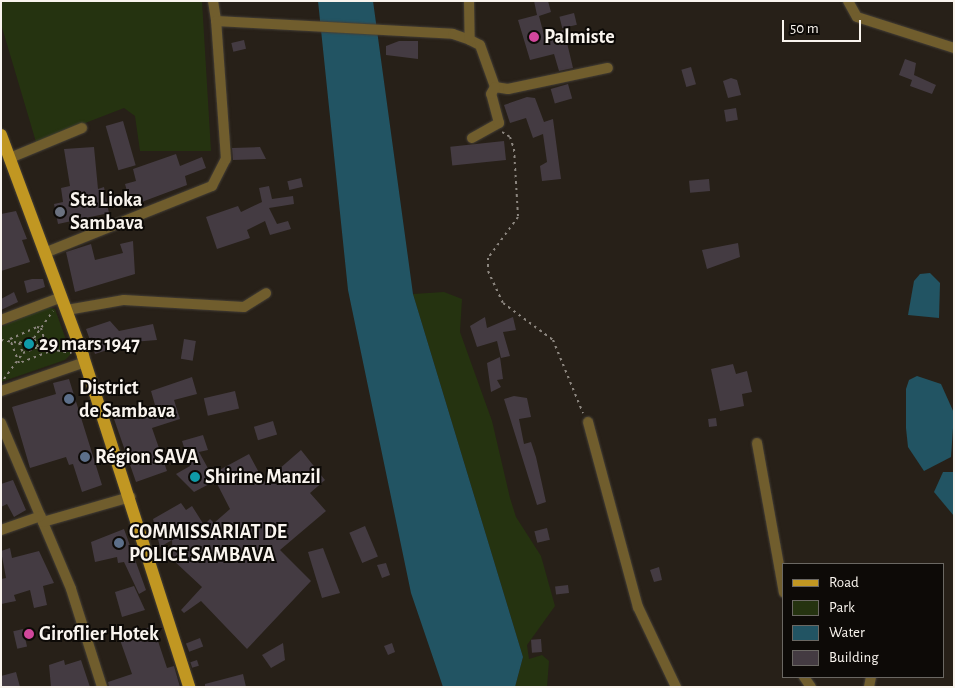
<!DOCTYPE html>
<meta charset="utf-8">
<style>
body{margin:0}
#map{position:relative;width:955px;height:688px;overflow:hidden;background:#272018;font-family:"Alegreya Sans",sans-serif}
div>[style]{position:absolute}
.green>*{inset:0;background:#253310}
.water>*{inset:0;background:#225463}
.building>*{inset:0;background:#443b42;transform-origin:0 0}
.path>*{height:2px;margin-top:-1px;transform-origin:0;background:repeating-linear-gradient(90deg,#8c867f 0 2.5px,transparent 0 6.5px)}
.roads{filter:drop-shadow(0 0 1px #443e36) drop-shadow(0 0 1px #443e36)}
.minor>*{height:10px;margin:-5px;padding:0 5px;transform-origin:5px;border-radius:5px;background:#705d2d}
.major>*{height:12px;margin:-6px;padding:0 6px;transform-origin:6px;border-radius:6px;background:#c19722}
.dots>*{width:14px;height:14px;translate:-50% -50%;box-sizing:border-box;border:2px solid #0d0a07;border-radius:50%}
span{translate:-50% -50%;white-space:nowrap;text-align:center;line-height:1.15;-webkit-text-stroke:4px #0d0a07;paint-order:stroke}
.poi-label{font-size:20px;color:#f9f4ee;font-weight:700}
.left{translate:0 -50%;text-align:left}
.frame{position:absolute;inset:0;border:2px solid #f9f4ee;pointer-events:none}
.legend{position:absolute;left:782px;top:563px;width:162px;height:115px;box-sizing:border-box;background:#0d0a07;border:1px solid #6b6863;margin:0;padding:6px 9px;list-style:none;font-size:15px;color:#f9f4ee}
.legend li{display:flex;align-items:center;gap:10px;height:25px}
.legend b{width:25px;border:1px solid #6b6863}
.scale{position:absolute;left:782px;top:20px;width:79px;height:22px;box-sizing:border-box;border:2px solid #f9f4ee;border-top:0;padding-left:6px;font-size:15px;line-height:18px;white-space:nowrap;color:#f9f4ee;-webkit-text-stroke:4px #0d0a07;paint-order:stroke}
</style>
<div id="map">
<div class="green">
<i style="clip-path:polygon(1px 1px,202px 1px,211px 151px,140px 151px,135px 116px,124px 108px,36px 142px,1px 24px)"></i>
<i style="clip-path:polygon(444px 292px,462px 299px,460px 332px,492px 421px,510px 498px,516px 517px,541px 556px,555px 606px,527px 645px,529px 659px,542px 655px,549px 661px,547px 687px,515px 687px,523px 657px,413px 294px)"></i>
<i style="clip-path:polygon(46px 307px,55px 309px,71px 354px,65px 360px,1px 382px,1px 327px)"></i>
</div>
<div class="water">
<i style="clip-path:polygon(318px 1px,373px 1px,413px 294px,523px 657px,515px 687px,443px 687px,411px 593px,348px 290px)"></i>
<i style="clip-path:polygon(930px 273px,940px 283px,939px 318px,908px 315px,914px 281px,920px 274px)"></i>
<i style="clip-path:polygon(917px 376px,941px 384px,954px 413px,951px 457px,924px 471px,908px 447px,906px 428px,906px 389px,909px 380px)"></i>
<i style="clip-path:polygon(943px 472px,954px 472px,954px 516px,934px 492px)"></i>
</div>
<div class="building">
<i style="clip-path:polygon(534px 1px,548px 1px,551px 12px,539px 16px,544px 35px,564px 30px,573px 68px,559px 71px,554px 54px,530px 60px,518px 20px,537px 15px)"></i>
<i style="left:574px;top:13px;width:12px;height:15px;rotate:76deg"></i>
<i style="left:244px;top:40px;width:9px;height:13px;rotate:77deg"></i>
<i style="clip-path:polygon(399px 41px,418px 41px,418px 59px,386px 55px,386px 46px)"></i>
<i style="clip-path:polygon(905px 59px,916px 63px,914px 75px,936px 85px,932px 94px,910px 86px,912px 80px,899px 75px)"></i>
<i style="left:691px;top:67px;width:18px;height:10px;rotate:74deg"></i>
<i style="clip-path:polygon(731px 78px,737px 80px,741px 95px,728px 98px,723px 81px)"></i>
<i style="left:568px;top:84px;width:15px;height:18px;rotate:74deg"></i>
<i style="clip-path:polygon(527px 97px,535px 98px,544px 122px,553px 119px,561px 179px,542px 181px,540px 166px,547px 162px,543px 134px,533px 138px,526px 118px,510px 123px,504px 105px)"></i>
<i style="left:736px;top:108px;width:12px;height:12px;rotate:81deg"></i>
<i style="left:123px;top:121px;width:46px;height:18px;rotate:74deg"></i>
<i style="left:504px;top:141px;width:19px;height:54px;rotate:84deg"></i>
<i style="clip-path:polygon(94px 147px,98px 189px,104px 187px,109px 213px,58px 224px,54px 204px,63px 202px,61px 188px,70px 186px,64px 149px)"></i>
<i style="clip-path:polygon(260px 147px,266px 159px,233px 160px,232px 148px)"></i>
<i style="clip-path:polygon(176px 154px,180px 166px,202px 157px,206px 168px,185px 176px,187px 185px,131px 206px,125px 184px,136px 181px,133px 169px)"></i>
<i style="left:301px;top:178px;width:9px;height:14px;rotate:77deg"></i>
<i style="left:709px;top:179px;width:12px;height:20px;rotate:85deg"></i>
<i style="clip-path:polygon(269px 186px,272px 199px,293px 196px,294px 204px,269px 208px,277px 224px,288px 221px,291px 229px,270px 235px,265px 221px,247px 230px,250px 238px,217px 249px,206px 217px,238px 206px,241px 212px,262px 202px,259px 188px)"></i>
<i style="clip-path:polygon(16px 211px,27px 239px,22px 240px,30px 262px,1px 271px,1px 214px)"></i>
<i style="clip-path:polygon(133px 241px,135px 274px,75px 292px,66px 252px,91px 244px,95px 260px,123px 253px,120px 244px)"></i>
<i style="clip-path:polygon(738px 243px,740px 257px,707px 269px,702px 250px)"></i>
<i style="clip-path:polygon(32px 279px,43px 279px,45px 287px,27px 293px,24px 281px)"></i>
<i style="clip-path:polygon(14px 292px,18px 302px,1px 310px,1px 299px)"></i>
<i style="clip-path:polygon(485px 317px,487px 328px,513px 317px,516px 330px,503px 332px,510px 356px,501px 358px,497px 341px,477px 347px,470px 326px)"></i>
<i style="clip-path:polygon(110px 321px,119px 331px,153px 324px,157px 340px,132px 342px,95px 354px,86px 329px)"></i>
<i style="left:184px;top:339px;width:12px;height:20px;rotate:9deg"></i>
<i style="clip-path:polygon(500px 357px,503px 379px,497px 380px,501px 387px,491px 392px,487px 363px)"></i>
<i style="clip-path:polygon(733px 364px,736px 374px,747px 371px,752px 392px,742px 394px,744px 406px,720px 411px,711px 369px)"></i>
<i style="clip-path:polygon(192px 377px,197px 394px,174px 400px,180px 419px,152px 428px,167px 471px,136px 482px,114px 419px,155px 405px,151px 391px)"></i>
<i style="clip-path:polygon(69px 379px,102px 485px,82px 492px,73px 464px,69px 465px,66px 457px,30px 468px,12px 407px,56px 394px,53px 383px)"></i>
<i style="left:235px;top:391px;width:18px;height:32px;rotate:77deg"></i>
<i style="clip-path:polygon(514px 396px,527px 398px,531px 417px,519px 419px,524px 444px,531px 442px,536px 457px,546px 502px,537px 505px,504px 399px)"></i>
<i style="left:716px;top:418px;width:8px;height:8px;rotate:83deg"></i>
<i style="left:273px;top:421px;width:14px;height:20px;rotate:73deg"></i>
<i style="clip-path:polygon(203px 435px,208px 450px,199px 452px,215px 481px,194px 492px,176px 474px,190px 466px,182px 441px)"></i>
<i style="clip-path:polygon(301px 450px,325px 480px,310px 493px,326px 511px,280px 550px,311px 581px,247px 649px,201px 601px,184px 613px,181px 610px,202px 587px,173px 560px,172px 540px,160px 547px,153px 519px,181px 503px,186px 510px,192px 506px,204px 525px,210px 519px,214px 523px,230px 509px,212px 474px,249px 454px,264px 482px)"></i>
<i style="clip-path:polygon(13px 480px,26px 510px,14px 517px,7px 504px,1px 507px,1px 484px)"></i>
<i style="left:365px;top:526px;width:33px;height:17px;rotate:67deg"></i>
<i style="left:547px;top:528px;width:12px;height:13px;rotate:76deg"></i>
<i style="clip-path:polygon(124px 529px,146px 590px,139px 594px,124px 562px,118px 563px,117px 557px,95px 562px,91px 542px)"></i>
<i style="clip-path:polygon(10px 548px,12px 558px,39px 551px,54px 583px,43px 586px,47px 605px,34px 608px,30px 590px,14px 595px,16px 601px,1px 604px,1px 579px,6px 578px,1px 551px)"></i>
<i style="clip-path:polygon(323px 548px,340px 593px,322px 598px,308px 552px)"></i>
<i style="clip-path:polygon(386px 563px,390px 575px,382px 578px,377px 565px)"></i>
<i style="clip-path:polygon(659px 567px,662px 580px,654px 582px,650px 570px)"></i>
<i style="left:568px;top:585px;width:8px;height:13px;rotate:83deg"></i>
<i style="clip-path:polygon(134px 586px,145px 610px,122px 617px,115px 592px)"></i>
<i style="clip-path:polygon(153px 626px,167px 668px,174px 666px,180px 687px,109px 687px,108px 682px,132px 674px,119px 637px)"></i>
<i style="left:23px;top:629px;width:18px;height:10px;rotate:77deg"></i>
<i style="left:200px;top:638px;width:9px;height:15px;rotate:69deg"></i>
<i style="left:541px;top:639px;width:13px;height:10px;rotate:86deg"></i>
<i style="clip-path:polygon(283px 643px,285px 660px,271px 668px,262px 655px)"></i>
<i style="clip-path:polygon(392px 643px,395px 652px,388px 655px,384px 646px)"></i>
<i style="clip-path:polygon(64px 660px,65px 665px,81px 660px,90px 687px,51px 687px,49px 665px)"></i>
<i style="left:197px;top:660px;width:6px;height:7px;rotate:72deg"></i>
<i style="clip-path:polygon(16px 672px,20px 687px,1px 687px,1px 676px)"></i>
<i style="clip-path:polygon(243px 674px,246px 687px,205px 687px,205px 684px)"></i>
</div>
<div class="path">
<i style="left:502px;top:132px;width:9px;rotate:32deg"></i>
<i style="left:510px;top:137px;width:13px;rotate:72deg"></i>
<i style="left:514px;top:149px;width:68px;rotate:86.6deg"></i>
<i style="left:518px;top:217px;width:51px;rotate:126.2deg"></i>
<i style="left:488px;top:258px;width:13px;rotate:90deg"></i>
<i style="left:488px;top:271px;width:35px;rotate:65deg"></i>
<i style="left:503px;top:303px;width:62px;rotate:36.5deg"></i>
<i style="left:553px;top:340px;width:79px;rotate:67.7deg"></i>
<i style="left:37px;top:327px;width:4px;rotate:14deg"></i>
<i style="left:41px;top:328px;width:25px;rotate:74deg"></i>
<i style="left:48px;top:352px;width:31px;rotate:159deg"></i>
<i style="left:19px;top:363px;width:26px;rotate:-111deg"></i>
<i style="left:10px;top:339px;width:30px;rotate:-24deg"></i>
<i style="left:34px;top:338px;width:33px;rotate:-55deg"></i>
<i style="left:1px;top:340px;width:18px;rotate:9deg"></i>
<i style="left:38px;top:347px;width:10px;rotate:-114deg"></i>
<i style="left:34px;top:338px;width:16px;rotate:162deg"></i>
<i style="left:19px;top:343px;width:11px;rotate:68deg"></i>
<i style="left:23px;top:353px;width:16px;rotate:-22deg"></i>
<i style="left:38px;top:347px;width:34px;rotate:10deg"></i>
<i style="left:4px;top:379px;width:32px;rotate:-54deg"></i>
</div>
<div class="roads">
<div class="minor">
<i style="left:213px;top:1px;width:20px;rotate:81deg"></i>
<i style="left:216px;top:21px;width:237px;rotate:3.1deg"></i>
<i style="left:453px;top:34px;width:18px;rotate:19deg"></i>
<i style="left:470px;top:40px;width:11px;rotate:27deg"></i>
<i style="left:480px;top:45px;width:45px;rotate:70.3deg"></i>
<i style="left:495px;top:87px;width:13px;rotate:9deg"></i>
<i style="left:508px;top:89px;width:102px;rotate:-11.9deg"></i>
<i style="left:469px;top:1px;width:39px;rotate:89deg"></i>
<i style="left:848px;top:1px;width:18px;rotate:61deg"></i>
<i style="left:857px;top:17px;width:102px;rotate:17.7deg"></i>
<i style="left:472px;top:138px;width:31px;rotate:-29deg"></i>
<i style="left:499px;top:123px;width:30px;rotate:-105deg"></i>
<i style="left:491px;top:94px;width:8px;rotate:-60deg"></i>
<i style="left:10px;top:158px;width:78px;rotate:-22.6deg"></i>
<i style="left:47px;top:252px;width:178px;rotate:-21.8deg"></i>
<i style="left:212px;top:186px;width:30px;rotate:-63deg"></i>
<i style="left:226px;top:159px;width:138px;rotate:-94.1deg"></i>
<i style="left:67px;top:310px;width:58px;rotate:-10deg"></i>
<i style="left:124px;top:300px;width:120px;rotate:3.3deg"></i>
<i style="left:244px;top:307px;width:26px;rotate:-32deg"></i>
<i style="left:1px;top:320px;width:65px;rotate:-20.7deg"></i>
<i style="left:1px;top:391px;width:89px;rotate:-19deg"></i>
<i style="left:588px;top:422px;width:192px;rotate:74.9deg"></i>
<i style="left:638px;top:607px;width:89px;rotate:64.6deg"></i>
<i style="left:1px;top:423px;width:180px;rotate:67.1deg"></i>
<i style="left:71px;top:589px;width:103px;rotate:72.4deg"></i>
<i style="left:757px;top:443px;width:152px;rotate:79.8deg"></i>
<i style="left:43px;top:522px;width:91px;rotate:-16deg"></i>
<i style="left:1px;top:530px;width:42px;rotate:-19.3deg"></i>
<i style="left:804px;top:677px;width:12px;rotate:55deg"></i>
<i style="left:869px;top:687px;width:10px;rotate:-79deg"></i>
</div>
<div class="major">
<i style="left:1px;top:135px;width:236px;rotate:69.6deg"></i>
<i style="left:83px;top:356px;width:348px;rotate:72.2deg"></i>
</div>
</div>
<div class="dots">
<i style="left:534px;top:37px;background:#d1479c"></i>
<i style="left:60px;top:212px;background:#6b7280"></i>
<i style="left:29px;top:344px;background:#0f9aa8"></i>
<i style="left:69px;top:399px;background:#5c6f8a"></i>
<i style="left:85px;top:457px;background:#5c6f8a"></i>
<i style="left:195px;top:477px;background:#0f9aa8"></i>
<i style="left:119px;top:543px;background:#5c6f8a"></i>
<i style="left:29px;top:634px;background:#d1479c"></i>
</div>
<div class="poi-label">
<span class="left" style="left:544px;top:37px">Palmiste</span>
<span class="left" style="left:70px;top:212px">Sta Lioka<br>Sambava</span>
<span class="left" style="left:39px;top:344px">29 mars 1947</span>
<span class="left" style="left:79px;top:400px">District<br>de Sambava</span>
<span class="left" style="left:95px;top:457px">Région SAVA</span>
<span class="left" style="left:205px;top:477px">Shirine Manzil</span>
<span class="left" style="left:129px;top:544px">COMMISSARIAT DE<br>POLICE SAMBAVA</span>
<span class="left" style="left:39px;top:634px">Giroflier Hotek</span>
</div>
<div class="frame"></div>
<ul class="legend">
<li><b style="height:6px;background:#c19722"></b>Road</li>
<li><b style="height:14px;background:#253310"></b>Park</li>
<li><b style="height:14px;background:#225463"></b>Water</li>
<li><b style="height:14px;background:#443b42"></b>Building</li>
</ul>
<div class="scale">50 m</div>
</div>
